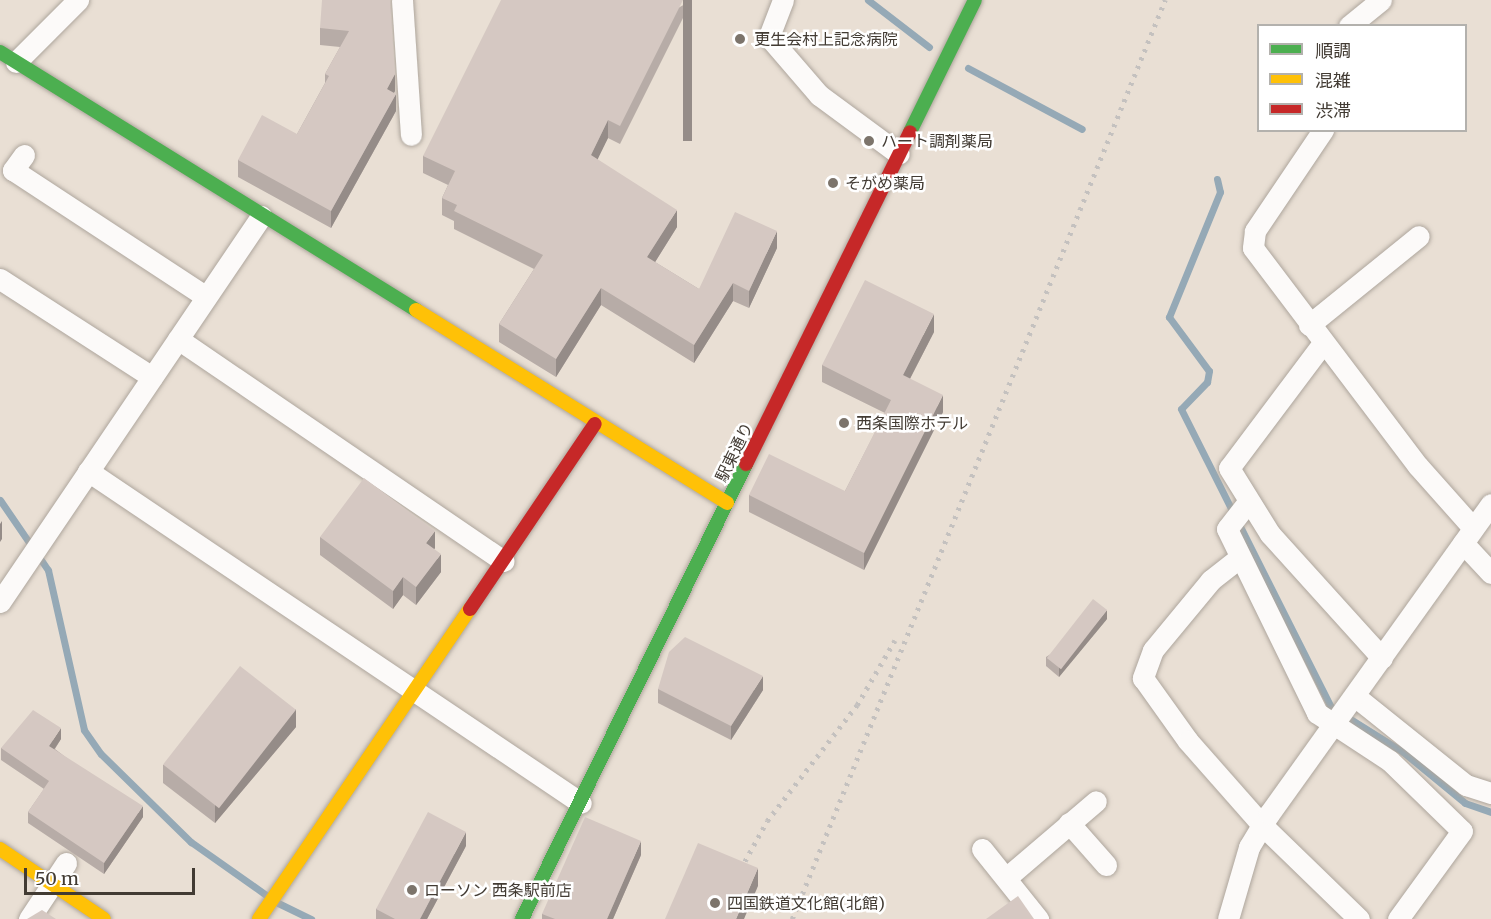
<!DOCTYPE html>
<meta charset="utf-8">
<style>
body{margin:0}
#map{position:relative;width:1491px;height:919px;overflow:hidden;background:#e9dfd4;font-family:Merriweather,"Noto Sans JP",serif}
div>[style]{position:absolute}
.stream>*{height:7px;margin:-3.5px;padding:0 3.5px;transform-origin:3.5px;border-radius:3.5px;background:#95a9b6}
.roads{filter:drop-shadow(0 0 2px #aea69d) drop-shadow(0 0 2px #aea69d)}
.street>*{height:21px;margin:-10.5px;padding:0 10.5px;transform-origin:10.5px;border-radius:10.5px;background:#fcfaf9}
.fast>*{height:14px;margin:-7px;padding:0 7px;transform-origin:7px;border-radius:7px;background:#4caf50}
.slow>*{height:14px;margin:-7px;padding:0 7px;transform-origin:7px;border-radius:7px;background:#ffc107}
.jam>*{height:14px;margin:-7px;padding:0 7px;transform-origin:7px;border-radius:7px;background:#c62828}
.rail>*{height:4.5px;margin-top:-2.25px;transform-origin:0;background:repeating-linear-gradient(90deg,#c4c1bf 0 3px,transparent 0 9px)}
.wall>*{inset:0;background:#b7aca7}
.shaded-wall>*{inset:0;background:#958c88;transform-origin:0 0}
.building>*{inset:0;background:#d5c8c2;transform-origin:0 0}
.dots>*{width:16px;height:16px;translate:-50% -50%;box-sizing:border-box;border:3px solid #fff;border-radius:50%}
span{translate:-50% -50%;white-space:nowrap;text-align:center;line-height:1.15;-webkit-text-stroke:5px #fff;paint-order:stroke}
.poi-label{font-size:16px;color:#423b33}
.left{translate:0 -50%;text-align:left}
.street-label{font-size:16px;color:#423b33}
.legend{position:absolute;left:1257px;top:24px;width:210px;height:108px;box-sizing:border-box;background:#fff;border:2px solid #b3b1ad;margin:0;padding:8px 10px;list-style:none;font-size:18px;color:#423b33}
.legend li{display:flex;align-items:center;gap:12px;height:30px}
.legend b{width:30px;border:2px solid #b3b1ad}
.scale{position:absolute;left:24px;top:868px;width:171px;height:27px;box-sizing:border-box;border:3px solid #423b33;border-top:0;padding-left:8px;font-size:18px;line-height:21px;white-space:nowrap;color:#423b33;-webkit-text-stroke:4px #fff;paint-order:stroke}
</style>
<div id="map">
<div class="stream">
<i style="left:868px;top:0;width:77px;rotate:37.6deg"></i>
<i style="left:968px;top:68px;width:129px;rotate:28.2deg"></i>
<i style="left:1217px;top:179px;width:13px;rotate:77deg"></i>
<i style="left:1220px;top:192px;width:135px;rotate:112.2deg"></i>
<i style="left:1169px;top:317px;width:67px;rotate:53.5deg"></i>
<i style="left:1209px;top:371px;width:11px;rotate:100deg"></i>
<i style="left:1207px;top:382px;width:37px;rotate:134deg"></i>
<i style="left:1181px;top:409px;width:334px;rotate:63.3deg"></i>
<i style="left:1331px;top:707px;width:85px;rotate:32deg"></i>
<i style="left:1403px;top:752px;width:80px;rotate:39.4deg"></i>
<i style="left:1465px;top:803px;width:28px;rotate:19deg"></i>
<i style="left:0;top:500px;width:85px;rotate:55.6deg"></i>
<i style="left:48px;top:570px;width:164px;rotate:77.3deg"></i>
<i style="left:84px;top:730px;width:29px;rotate:55deg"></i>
<i style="left:101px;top:754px;width:126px;rotate:44.4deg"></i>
<i style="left:191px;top:842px;width:92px;rotate:35.2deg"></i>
<i style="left:278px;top:903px;width:37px;rotate:26deg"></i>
</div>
<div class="roads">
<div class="street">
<i style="left:402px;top:0;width:135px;rotate:86.2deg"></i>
<i style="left:783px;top:0;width:40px;rotate:111deg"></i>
<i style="left:769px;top:37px;width:77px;rotate:49.2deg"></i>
<i style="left:819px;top:95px;width:99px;rotate:36.4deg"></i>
<i style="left:1349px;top:26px;width:41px;rotate:-39.1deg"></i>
<i style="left:16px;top:62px;width:88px;rotate:-45deg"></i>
<i style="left:1323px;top:130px;width:122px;rotate:124deg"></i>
<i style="left:1255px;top:231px;width:17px;rotate:97deg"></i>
<i style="left:1253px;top:248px;width:273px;rotate:52.9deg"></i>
<i style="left:1418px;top:466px;width:83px;rotate:48.4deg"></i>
<i style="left:24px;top:155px;width:19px;rotate:126deg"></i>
<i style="left:13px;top:170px;width:231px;rotate:33.3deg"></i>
<i style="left:0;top:279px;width:181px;rotate:32.8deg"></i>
<i style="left:1309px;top:325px;width:141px;rotate:-39deg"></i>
<i style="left:178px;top:339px;width:394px;rotate:34.3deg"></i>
<i style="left:1323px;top:343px;width:156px;rotate:126.9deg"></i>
<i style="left:1229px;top:468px;width:78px;rotate:58.2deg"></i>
<i style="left:1270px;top:534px;width:167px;rotate:47.9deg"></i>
<i style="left:88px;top:471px;width:594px;rotate:33.96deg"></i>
<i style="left:1248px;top:502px;width:34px;rotate:128deg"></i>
<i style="left:1227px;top:529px;width:205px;rotate:63.9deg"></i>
<i style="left:1317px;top:713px;width:87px;rotate:33.3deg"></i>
<i style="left:1390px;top:761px;width:100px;rotate:44.2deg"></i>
<i style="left:1462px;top:831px;width:109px;rotate:126deg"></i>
<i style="left:1463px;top:543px;width:41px;rotate:47deg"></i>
<i style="left:1239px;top:558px;width:36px;rotate:142deg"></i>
<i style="left:1211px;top:580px;width:91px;rotate:129.6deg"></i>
<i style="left:1153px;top:650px;width:30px;rotate:110deg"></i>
<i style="left:1143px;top:678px;width:77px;rotate:54.5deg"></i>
<i style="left:1188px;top:741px;width:112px;rotate:48.6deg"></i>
<i style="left:1262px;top:825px;width:135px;rotate:44.1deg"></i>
<i style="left:0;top:602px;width:466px;rotate:-55.9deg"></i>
<i style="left:1356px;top:697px;width:141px;rotate:38.7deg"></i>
<i style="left:1466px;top:785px;width:26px;rotate:18deg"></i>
<i style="left:1069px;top:823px;width:56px;rotate:48.6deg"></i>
<i style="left:982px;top:849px;width:90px;rotate:51.3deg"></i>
<i style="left:1006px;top:878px;width:118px;rotate:-40.5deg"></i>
<i style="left:29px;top:919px;width:67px;rotate:-56.5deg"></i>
<i style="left:1228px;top:919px;width:75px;rotate:-73.7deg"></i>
<i style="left:1249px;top:847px;width:39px;rotate:-59deg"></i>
<i style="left:1269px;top:814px;width:381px;rotate:-54.4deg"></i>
</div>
<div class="fast">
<i style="left:0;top:52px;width:490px;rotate:31.8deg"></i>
<i style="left:910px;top:132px;width:147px;rotate:-63.8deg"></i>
<i style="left:522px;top:919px;width:507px;rotate:-63.79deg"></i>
</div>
<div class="slow">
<i style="left:416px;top:310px;width:366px;rotate:31.8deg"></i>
<i style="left:0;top:849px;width:125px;rotate:33.9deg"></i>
<i style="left:259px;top:919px;width:375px;rotate:-55.8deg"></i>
</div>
<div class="jam">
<i style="left:746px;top:464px;width:370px;rotate:-63.7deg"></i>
<i style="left:470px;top:609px;width:223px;rotate:-56deg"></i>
</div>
</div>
<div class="rail">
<i style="left:736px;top:877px;width:64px;rotate:-61deg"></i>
<i style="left:767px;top:821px;width:147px;rotate:-52.2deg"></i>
<i style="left:857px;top:705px;width:75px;rotate:-59.7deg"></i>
<i style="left:792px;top:919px;width:992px;rotate:-67.91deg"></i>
</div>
<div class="wall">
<i style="clip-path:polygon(390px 0,395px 91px,394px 93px,396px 111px,331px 228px,238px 177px,238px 160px,297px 134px,325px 83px,325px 74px,340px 47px,320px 45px,320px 28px)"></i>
<i style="clip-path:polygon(692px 0,620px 144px,608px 138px,597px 159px,677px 227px,655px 262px,699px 289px,777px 248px,749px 308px,733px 301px,694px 363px,601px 305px,556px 377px,499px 342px,499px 324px,534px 269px,454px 229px,454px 221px,442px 215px,442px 198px,448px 185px,423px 173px,423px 156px)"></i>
<i style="clip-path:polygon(934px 332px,910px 379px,943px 412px,864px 570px,749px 512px,749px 495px,845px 491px,885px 413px,822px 382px,822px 365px)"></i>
<i style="clip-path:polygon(320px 537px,435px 548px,434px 549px,441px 572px,416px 605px,403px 595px,393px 609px,320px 555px)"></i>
<i style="clip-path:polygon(1107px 619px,1059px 677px,1046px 666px,1046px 657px)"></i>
<i style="clip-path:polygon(658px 689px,763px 690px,731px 740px,658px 703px)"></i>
<i style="clip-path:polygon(296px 727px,215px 823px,163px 783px,163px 765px)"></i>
<i style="clip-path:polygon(61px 739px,55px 749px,143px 817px,104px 874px,28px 823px,28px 812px,44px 789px,1px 760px,1px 748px)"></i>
<i style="clip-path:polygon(466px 846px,427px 919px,376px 919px,376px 909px)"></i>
<i style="clip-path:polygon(641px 855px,613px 919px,542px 919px,542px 914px)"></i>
</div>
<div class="shaded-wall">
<i style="left:683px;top:0;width:9px;height:141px"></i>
<i style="clip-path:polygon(395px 74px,395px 91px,387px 106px,387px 89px)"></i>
<i style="clip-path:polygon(396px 94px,396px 111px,331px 228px,331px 211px)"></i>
<i style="clip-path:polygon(608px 120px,608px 138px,591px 173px,591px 155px)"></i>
<i style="clip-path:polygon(677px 210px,677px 227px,647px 275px,647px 257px)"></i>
<i style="clip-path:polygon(777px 231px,777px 248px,749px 308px,749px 291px)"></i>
<i style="clip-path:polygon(733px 283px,733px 301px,694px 363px,694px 345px)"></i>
<i style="clip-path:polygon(601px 288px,601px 305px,556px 377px,556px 359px)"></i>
<i style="clip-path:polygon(934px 314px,934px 332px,903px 392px,903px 375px)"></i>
<i style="clip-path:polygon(943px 395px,943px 412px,864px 570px,864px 553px)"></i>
<i style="clip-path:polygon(2px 521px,2px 539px,0 542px,0 524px)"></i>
<i style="clip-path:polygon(435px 531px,435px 548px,426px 561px,426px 543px)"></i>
<i style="clip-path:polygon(441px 554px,441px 572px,416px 605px,416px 587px)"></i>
<i style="clip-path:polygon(403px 577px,403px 595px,393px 609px,393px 591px)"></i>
<i style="clip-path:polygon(1107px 610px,1107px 619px,1059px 677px,1059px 668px)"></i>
<i style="clip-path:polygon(763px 676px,763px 690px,731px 740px,731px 726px)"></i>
<i style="clip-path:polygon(296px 709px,296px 727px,215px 823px,215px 805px)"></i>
<i style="clip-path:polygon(61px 728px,61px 739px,49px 757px,49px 746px)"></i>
<i style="clip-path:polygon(143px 806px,143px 817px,104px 874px,104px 863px)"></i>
<i style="clip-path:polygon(466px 832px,466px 846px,427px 919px,420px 919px)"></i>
<i style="clip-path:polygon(641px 841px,641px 855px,613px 919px,607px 919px)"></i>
<i style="clip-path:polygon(758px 868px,758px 886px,744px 919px,736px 919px)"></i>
</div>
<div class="building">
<i style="clip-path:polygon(322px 0,390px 0,395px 74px,387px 89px,396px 94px,331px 211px,238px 160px,262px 115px,297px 134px,329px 76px,325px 74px,349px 31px,320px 28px)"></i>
<i style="clip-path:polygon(501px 0,683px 0,620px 126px,608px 120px,591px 155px,677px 210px,647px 257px,699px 289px,735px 212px,777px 231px,749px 291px,733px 283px,694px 345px,601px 288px,556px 359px,499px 324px,543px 255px,454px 211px,457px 205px,442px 198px,455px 171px,423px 156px)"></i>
<i style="clip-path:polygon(865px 280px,934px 314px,903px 375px,943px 395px,864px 553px,749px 495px,769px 454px,845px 491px,891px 400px,822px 365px)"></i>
<i style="clip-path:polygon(364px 478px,435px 531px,426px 543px,441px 554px,416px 587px,403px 577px,393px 591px,320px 537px)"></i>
<i style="left:1093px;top:599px;width:18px;height:75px;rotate:38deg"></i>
<i style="clip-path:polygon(685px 637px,763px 676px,731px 726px,658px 689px,669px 652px)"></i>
<i style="left:240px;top:666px;width:71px;height:125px;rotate:38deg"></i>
<i style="clip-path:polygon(33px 710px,61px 728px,49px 746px,143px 806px,104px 863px,28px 812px,49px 781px,1px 748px)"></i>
<i style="clip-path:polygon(428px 812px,466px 832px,420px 919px,395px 919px,376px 909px)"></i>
<i style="clip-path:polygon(585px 817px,641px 841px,607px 919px,555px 919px,542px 914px)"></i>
<i style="clip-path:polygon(698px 843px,758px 868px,736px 919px,665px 919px)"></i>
<i style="clip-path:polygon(1018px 896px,1034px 919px,986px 919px)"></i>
<i style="clip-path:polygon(42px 910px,56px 919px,27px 919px)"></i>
</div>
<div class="dots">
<i style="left:740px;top:39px;background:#7c746b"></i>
<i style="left:869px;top:141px;background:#7c746b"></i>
<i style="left:833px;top:183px;background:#7c746b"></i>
<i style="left:844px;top:423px;background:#7c746b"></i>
<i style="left:412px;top:890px;background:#7c746b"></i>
<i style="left:715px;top:903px;background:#7c746b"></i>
</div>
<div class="poi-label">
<span class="left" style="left:754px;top:39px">更生会村上記念病院</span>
<span class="left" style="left:881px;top:141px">ハート調剤薬局</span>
<span class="left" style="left:845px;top:183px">そがめ薬局</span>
<span class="left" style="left:856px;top:423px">西条国際ホテル</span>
<span class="left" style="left:424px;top:890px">ローソン 西条駅前店</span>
<span class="left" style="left:727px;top:903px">四国鉄道文化館(北館)</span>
</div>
<div class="street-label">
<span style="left:734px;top:452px;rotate:-64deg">駅東通り</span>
</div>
<ul class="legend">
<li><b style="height:8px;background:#4caf50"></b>順調</li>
<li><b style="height:8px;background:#ffc107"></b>混雑</li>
<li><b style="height:8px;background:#c62828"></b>渋滞</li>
</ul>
<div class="scale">50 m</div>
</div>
